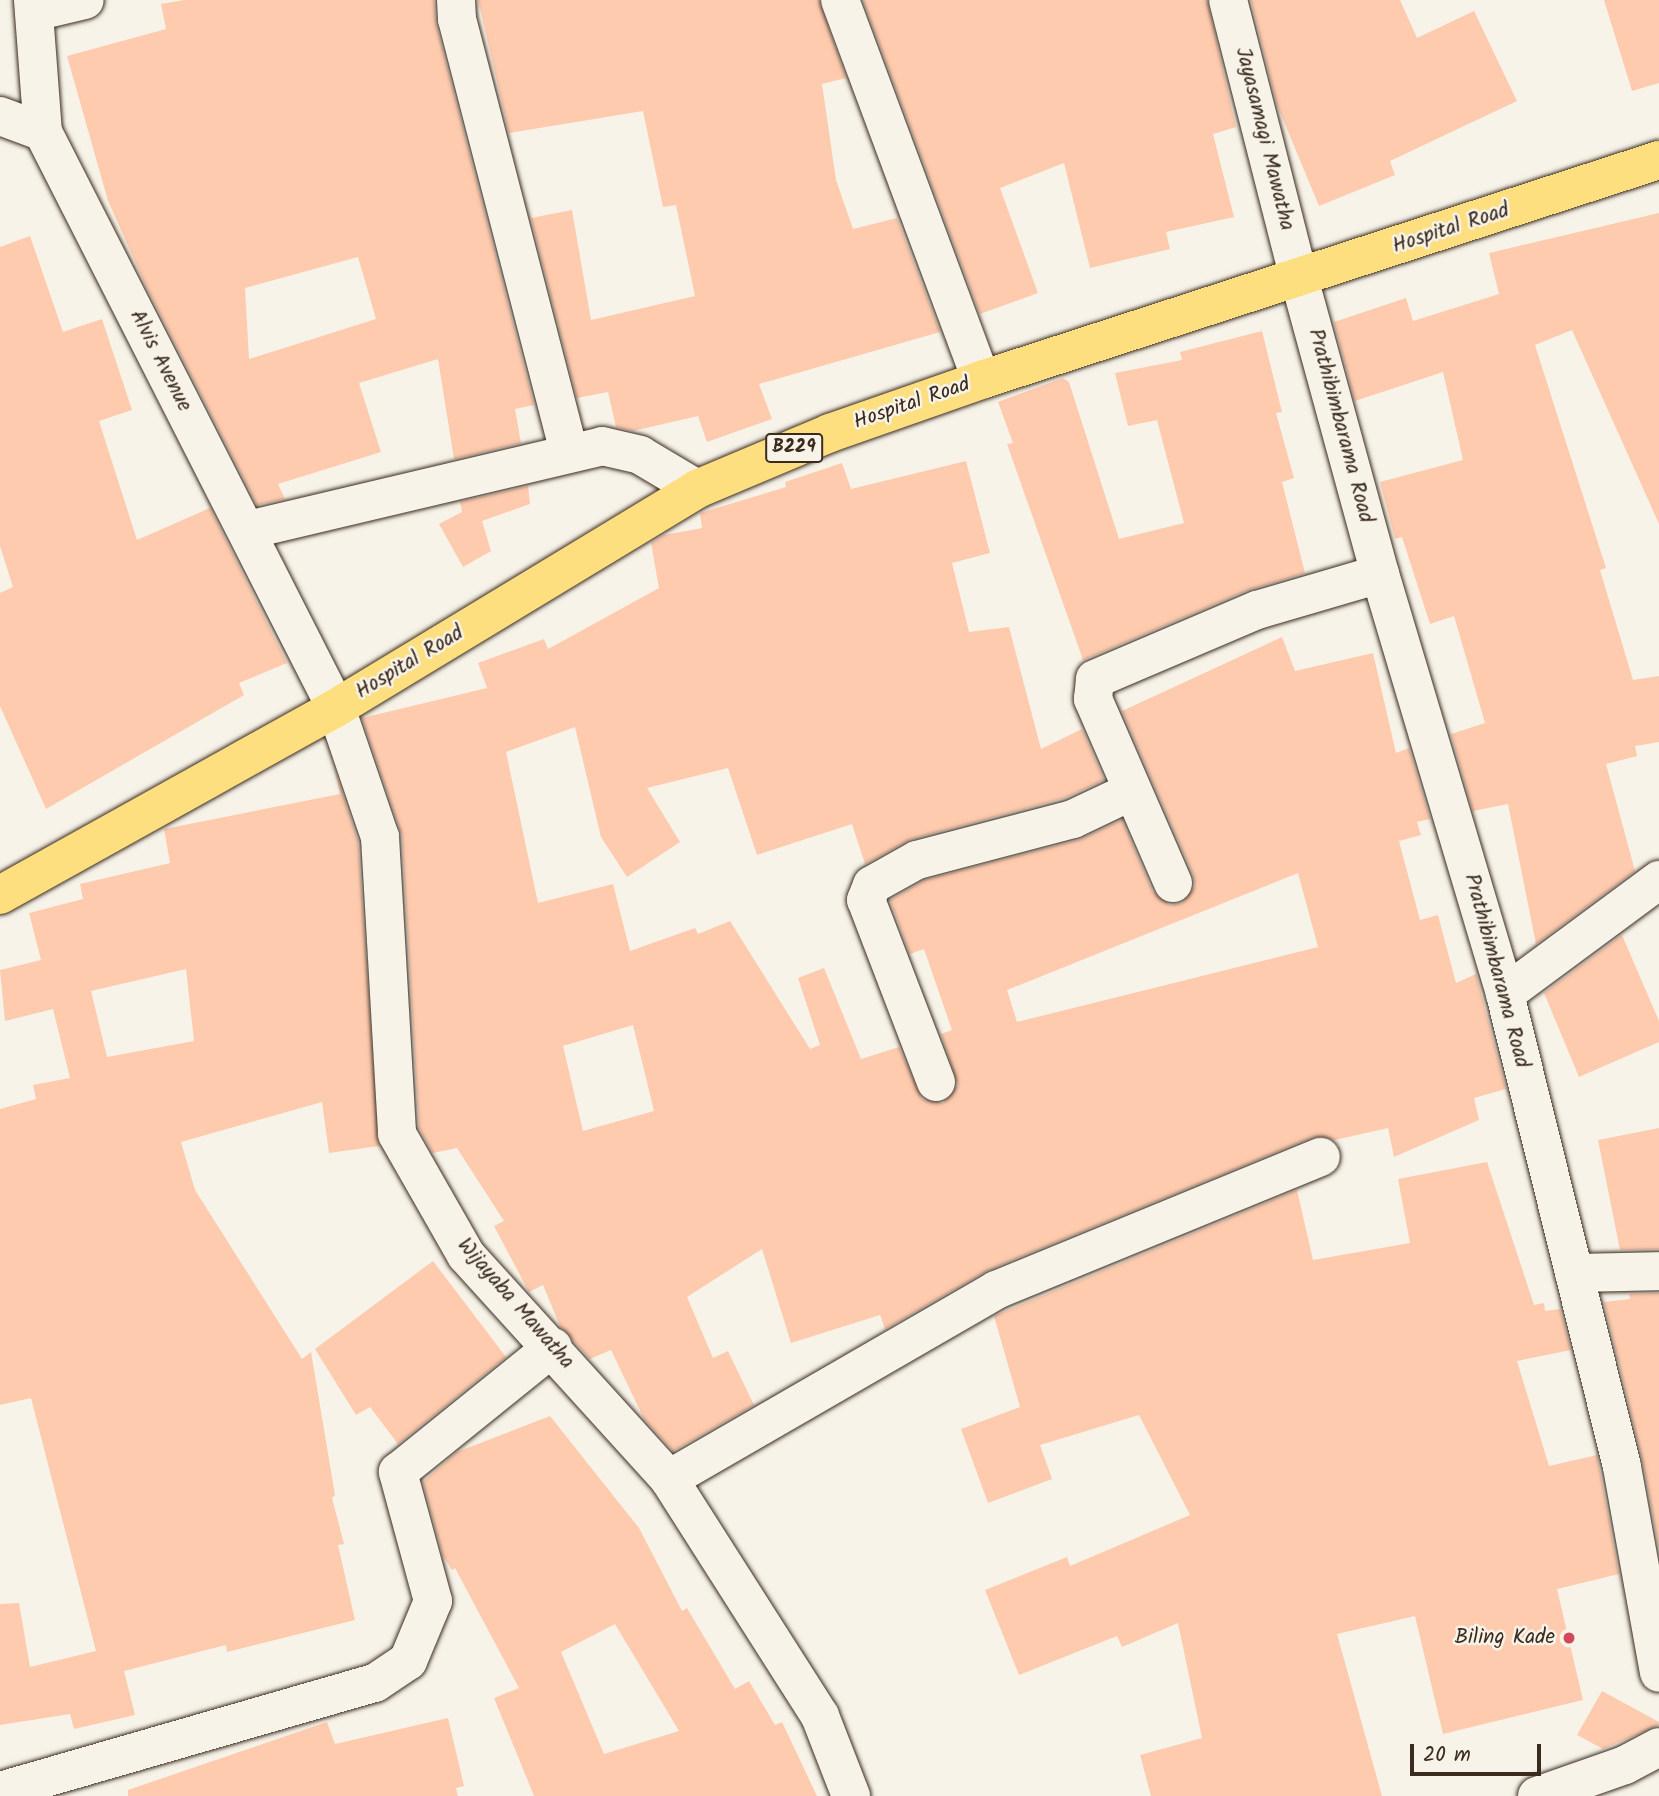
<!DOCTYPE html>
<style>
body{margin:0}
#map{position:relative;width:1659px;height:1796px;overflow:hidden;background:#f7f3e8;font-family:Kalam,sans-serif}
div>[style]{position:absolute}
.building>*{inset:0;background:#fecbaf}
.roads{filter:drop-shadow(0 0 2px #3b2a1e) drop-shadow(0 0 2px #3b2a1e)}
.street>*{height:38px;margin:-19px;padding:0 19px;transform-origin:19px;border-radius:19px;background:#f7f3e8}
.secondary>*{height:38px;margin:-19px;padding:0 19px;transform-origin:19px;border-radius:19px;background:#f7f3e8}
.primary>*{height:38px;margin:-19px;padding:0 19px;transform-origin:19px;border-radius:19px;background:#fddf80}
.dots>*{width:19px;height:19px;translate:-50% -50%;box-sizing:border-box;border:4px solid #f7f3e8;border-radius:50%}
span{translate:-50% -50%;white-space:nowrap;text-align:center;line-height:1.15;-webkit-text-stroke:5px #f7f3e8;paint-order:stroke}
.shield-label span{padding:2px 5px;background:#f7f3e8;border:2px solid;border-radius:5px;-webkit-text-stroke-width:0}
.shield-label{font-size:19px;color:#3b2a1e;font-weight:700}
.street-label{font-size:21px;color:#3b2a1e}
.poi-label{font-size:21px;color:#3b2a1e}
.right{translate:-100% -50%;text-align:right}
.scale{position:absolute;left:1410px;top:1744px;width:131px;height:32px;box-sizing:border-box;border:4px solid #3b2a1e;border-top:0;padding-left:9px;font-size:21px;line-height:24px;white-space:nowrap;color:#3b2a1e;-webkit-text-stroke:5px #f7f3e8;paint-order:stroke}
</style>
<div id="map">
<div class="building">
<i style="clip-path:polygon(evenodd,184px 0,434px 0,436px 24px,534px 405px,515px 409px,521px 443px,454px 459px,438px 359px,359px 383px,381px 452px,278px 484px,285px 499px,257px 505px,146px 286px,108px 201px,67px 56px,166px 29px,161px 4px,184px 0,358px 257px,376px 319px,249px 359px,245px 288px,358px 257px)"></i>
<i style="clip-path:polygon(478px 0,819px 0,846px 78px,822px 84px,836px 180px,853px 229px,897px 218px,940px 332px,759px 384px,772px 419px,707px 442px,698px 416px,633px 431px,616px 427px,608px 392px,577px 398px,531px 218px,572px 210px,591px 320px,695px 296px,676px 205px,663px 207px,643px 111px,509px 133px)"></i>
<i style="clip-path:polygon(863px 0,1207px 0,1236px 127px,1213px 134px,1234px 217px,1166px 232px,1170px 249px,1090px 268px,1064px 163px,1000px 188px,1038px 293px,980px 314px)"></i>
<i style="clip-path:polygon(1251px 0,1400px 0,1417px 38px,1474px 11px,1517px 101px,1390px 161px,1395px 175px,1319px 206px,1277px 105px)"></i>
<i style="clip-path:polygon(1604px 0,1659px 0,1659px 83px,1632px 91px)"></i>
<i style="clip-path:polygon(1659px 213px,1659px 524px,1572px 330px,1535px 345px,1606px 568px,1600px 570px,1633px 680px,1659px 676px,1659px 742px,1635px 746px,1637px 756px,1606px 764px,1635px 871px,1536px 944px,1508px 804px,1473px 811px,1451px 734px,1485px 723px,1454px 616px,1430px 624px,1402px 537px,1395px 539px,1380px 482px,1463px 460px,1443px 372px,1355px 401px,1334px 322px,1406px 298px,1413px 321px,1499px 294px,1489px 253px)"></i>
<i style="clip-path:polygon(30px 236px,63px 332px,102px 319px,132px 410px,99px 421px,137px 540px,210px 508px,287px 663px,239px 683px,244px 695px,46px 809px,0 706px,0 593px,13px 587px,0 546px,0 247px)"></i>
<i style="clip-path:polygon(1262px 331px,1282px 412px,1276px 413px,1294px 478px,1282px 482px,1305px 573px,1248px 590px,1083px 660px,1007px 444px,1013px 443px,998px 402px,1063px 378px,1069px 382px,1119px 539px,1184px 523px,1157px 420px,1128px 426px,1115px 373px,1182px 360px,1180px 352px)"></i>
<i style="clip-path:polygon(evenodd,966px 461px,990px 553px,952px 563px,969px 632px,1009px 627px,1041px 749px,1082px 729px,1104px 780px,1065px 798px,911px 839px,865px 864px,852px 824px,757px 855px,728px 768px,647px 788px,680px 842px,627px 877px,601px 837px,575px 727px,506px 752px,538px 903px,613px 884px,630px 951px,695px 928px,698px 934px,730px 921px,810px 1049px,820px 1045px,798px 978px,824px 968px,861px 1059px,899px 1047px,922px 1099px,943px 1103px,958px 1085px,941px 1034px,952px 1030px,924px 949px,910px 954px,890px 900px,925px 880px,1079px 840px,1122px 820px,1153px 892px,1170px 905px,1182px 903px,1195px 886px,1193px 874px,1122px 711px,1282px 637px,1295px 671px,1373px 653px,1396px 753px,1409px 748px,1430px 819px,1417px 822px,1421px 835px,1399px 841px,1420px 920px,1438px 915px,1456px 983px,1476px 974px,1506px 1089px,1474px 1098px,1479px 1120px,1394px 1157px,1388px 1128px,1335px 1140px,1313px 1137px,988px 1270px,885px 1329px,880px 1315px,791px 1343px,762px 1249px,687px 1297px,713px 1358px,728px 1351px,754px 1405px,673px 1451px,644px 1419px,611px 1350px,590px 1359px,560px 1326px,543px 1285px,529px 1292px,494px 1226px,504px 1221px,457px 1148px,433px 1153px,419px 1128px,402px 835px,362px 718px,487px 688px,478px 663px,544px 639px,548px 649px,659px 588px,651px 543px,664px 535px,702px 528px,700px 513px,786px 487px,785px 482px,842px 463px,851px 489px,966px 461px,1298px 873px,1318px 947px,1017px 1022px,1007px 990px,1298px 873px,966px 461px,633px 1025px,654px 1111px,583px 1131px,563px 1046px,633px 1025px)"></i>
<i style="clip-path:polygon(528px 486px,530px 504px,482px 521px,491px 551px,463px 567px,439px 524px,462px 512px,460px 502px)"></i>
<i style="clip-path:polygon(evenodd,335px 771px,358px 841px,379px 1146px,329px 1153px,322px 1102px,181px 1142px,195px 1190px,302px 1359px,311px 1352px,335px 1495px,332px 1498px,344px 1544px,338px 1545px,355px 1620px,227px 1652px,226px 1645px,124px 1671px,135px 1715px,74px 1729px,70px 1714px,0 1725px,0 1604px,19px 1603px,30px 1667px,96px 1651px,31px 1398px,0 1405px,0 1109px,36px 1099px,33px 1085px,70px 1078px,53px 1009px,5px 1021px,0 970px,41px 960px,29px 913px,83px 899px,80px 884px,170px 863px,164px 829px,340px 794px,335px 771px,186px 969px,194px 1041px,107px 1057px,91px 991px,186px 969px)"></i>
<i style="clip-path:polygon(1622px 935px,1659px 1021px,1659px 1042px,1579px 1077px,1544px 993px)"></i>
<i style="clip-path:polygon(1659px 1128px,1659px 1249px,1620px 1250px,1598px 1140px)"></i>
<i style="clip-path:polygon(1487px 1162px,1534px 1305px,1544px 1303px,1545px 1311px,1560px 1309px,1571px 1350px,1517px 1361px,1549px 1466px,1597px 1455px,1619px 1574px,1557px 1589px,1583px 1700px,1443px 1734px,1415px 1616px,1337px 1634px,1382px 1796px,1151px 1796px,1140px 1755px,1202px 1738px,1178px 1623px,1122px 1647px,1117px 1636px,1019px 1675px,985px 1590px,1067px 1557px,1070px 1566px,1190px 1515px,1139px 1415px,1040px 1445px,1052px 1479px,988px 1503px,961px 1429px,1020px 1407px,994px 1316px,1297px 1190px,1313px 1260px,1410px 1243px,1398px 1179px)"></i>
<i style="clip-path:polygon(433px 1261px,506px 1357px,398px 1444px,370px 1407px,356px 1415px,315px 1349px)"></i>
<i style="clip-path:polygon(1659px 1293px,1659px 1549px,1643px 1462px,1604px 1302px,1630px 1299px,1629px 1294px)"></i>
<i style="clip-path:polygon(evenodd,550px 1416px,639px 1528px,682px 1611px,687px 1608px,735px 1689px,749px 1681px,775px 1725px,782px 1722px,817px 1796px,534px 1796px,494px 1698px,519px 1688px,455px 1568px,452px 1570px,443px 1556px,423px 1482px,457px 1452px,550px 1416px,615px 1624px,679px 1731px,604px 1754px,561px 1652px,615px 1624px)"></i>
<i style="clip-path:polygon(1602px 1691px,1659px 1722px,1659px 1725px,1603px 1749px,1577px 1735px)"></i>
<i style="clip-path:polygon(448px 1718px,464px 1786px,456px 1788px,458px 1796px,128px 1796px,128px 1790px,327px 1722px,335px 1744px)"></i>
</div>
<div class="roads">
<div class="street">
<i style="left:33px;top:0;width:132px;rotate:85.7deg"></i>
<i style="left:456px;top:0;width:19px;rotate:87deg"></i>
<i style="left:457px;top:19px;width:448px;rotate:75.5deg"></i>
<i style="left:840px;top:0;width:405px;rotate:69.6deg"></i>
<i style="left:1228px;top:0;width:287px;rotate:75.7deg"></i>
<i style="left:34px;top:12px;width:52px;rotate:-13.2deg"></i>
<i style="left:248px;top:530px;width:364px;rotate:-13.3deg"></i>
<i style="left:602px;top:446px;width:39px;rotate:13deg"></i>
<i style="left:640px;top:455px;width:66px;rotate:30.8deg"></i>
<i style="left:336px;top:708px;width:136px;rotate:71.2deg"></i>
<i style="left:380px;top:837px;width:297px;rotate:86.7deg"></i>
<i style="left:397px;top:1134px;width:139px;rotate:60.3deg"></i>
<i style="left:466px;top:1255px;width:302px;rotate:47.8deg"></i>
<i style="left:669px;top:1479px;width:281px;rotate:57.5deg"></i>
<i style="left:820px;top:1716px;width:86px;rotate:68.8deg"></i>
<i style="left:1173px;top:883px;width:201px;rotate:-113.5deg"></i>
<i style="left:1093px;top:699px;width:20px;rotate:-84deg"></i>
<i style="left:1095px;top:679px;width:176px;rotate:-23.1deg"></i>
<i style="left:1257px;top:610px;width:128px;rotate:-16.3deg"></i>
<i style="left:1505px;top:994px;width:192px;rotate:-36.5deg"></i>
<i style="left:936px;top:1082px;width:195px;rotate:-111deg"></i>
<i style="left:866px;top:900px;width:16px;rotate:-68deg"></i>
<i style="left:872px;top:885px;width:51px;rotate:-29.1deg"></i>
<i style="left:917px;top:860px;width:161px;rotate:-14.7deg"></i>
<i style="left:1073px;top:819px;width:65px;rotate:-25.4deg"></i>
<i style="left:1574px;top:1273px;width:85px;rotate:-1.3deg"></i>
<i style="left:669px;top:1479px;width:378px;rotate:-30deg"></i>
<i style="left:996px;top:1290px;width:351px;rotate:-22.3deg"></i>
<i style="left:0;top:1791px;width:390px;rotate:-16.1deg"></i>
<i style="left:375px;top:1683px;width:40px;rotate:-34deg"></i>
<i style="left:408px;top:1661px;width:65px;rotate:-67.4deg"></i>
<i style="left:433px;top:1601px;width:134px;rotate:-105.2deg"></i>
<i style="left:398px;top:1472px;width:199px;rotate:-38.9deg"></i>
<i style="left:1537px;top:1796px;width:93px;rotate:-19.4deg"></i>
<i style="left:1625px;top:1765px;width:38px;rotate:-28deg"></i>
</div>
<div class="secondary">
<i style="left:0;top:116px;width:46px;rotate:20.4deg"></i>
<i style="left:43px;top:132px;width:646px;rotate:63.04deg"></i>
<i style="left:1299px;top:278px;width:307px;rotate:74.7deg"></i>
<i style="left:1380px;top:574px;width:438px;rotate:73.4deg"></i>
<i style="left:1505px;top:994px;width:487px;rotate:76.1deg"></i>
<i style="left:1622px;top:1467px;width:209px;rotate:79.8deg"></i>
</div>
<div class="primary">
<i style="left:0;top:895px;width:385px;rotate:-29.1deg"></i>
<i style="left:336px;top:708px;width:422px;rotate:-31.2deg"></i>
<i style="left:697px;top:489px;width:144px;rotate:-22.8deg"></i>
<i style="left:830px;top:433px;width:160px;rotate:-19.3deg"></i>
<i style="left:981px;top:380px;width:713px;rotate:-17.98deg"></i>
</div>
</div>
<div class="dots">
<i style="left:1569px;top:1638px;background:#d1495b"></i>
</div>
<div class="shield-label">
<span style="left:794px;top:448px">B229</span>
</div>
<div class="street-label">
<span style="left:1264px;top:139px;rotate:76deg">Jayasamagi Mawatha</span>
<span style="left:1451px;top:229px;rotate:-18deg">Hospital Road</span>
<span style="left:160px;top:361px;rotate:63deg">Alvis Avenue</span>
<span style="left:912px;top:404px;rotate:-19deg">Hospital Road</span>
<span style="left:1340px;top:426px;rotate:75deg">Prathibimbarama Road</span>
<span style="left:410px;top:663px;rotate:-31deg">Hospital Road</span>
<span style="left:1496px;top:971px;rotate:75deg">Prathibimbarama Road</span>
<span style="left:515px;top:1304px;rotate:49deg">Wijayaba Mawatha</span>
</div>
<div class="poi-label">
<span class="right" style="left:1555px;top:1638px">Biling Kade</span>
</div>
<div class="scale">20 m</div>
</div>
